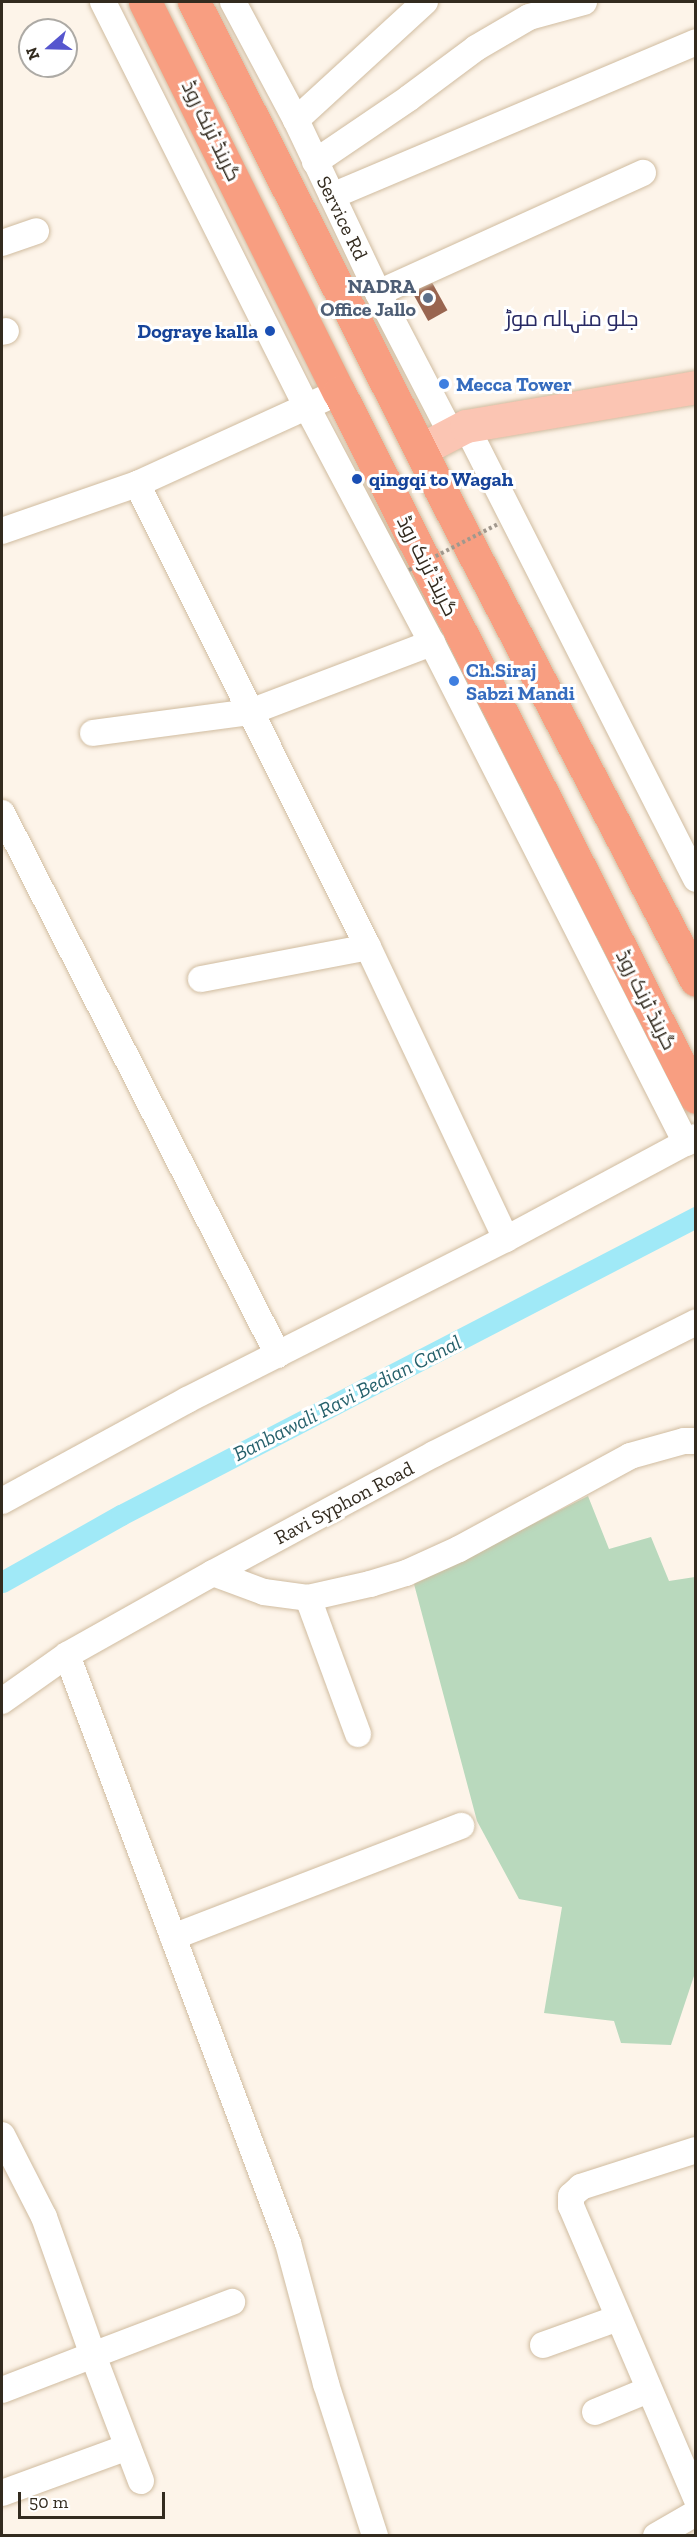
<!DOCTYPE html>
<meta charset="utf-8">
<style>
body{margin:0}
#map{position:relative;width:697px;height:2537px;overflow:hidden;background:#fdf4e9;font-family:"Zilla Slab",Cairo,serif}
div>[style]{position:absolute}
.green>*{inset:0;background:#b9d9bd}
.canal>*{height:21px;margin:-10.5px;padding:0 10.5px;transform-origin:10.5px;border-radius:10.5px;background:#a0e9f7}
.building>*{inset:0;background:#996550;transform-origin:0 0}
.roads{filter:drop-shadow(0 0 2px #d0bca0) drop-shadow(0 0 2px #d0bca0)}
.minor>*{height:26px;margin:-13px;padding:0 13px;transform-origin:13px;border-radius:13px;background:#fff}
.major>*{height:33px;margin:-16.5px;padding:0 16.5px;transform-origin:16.5px;border-radius:16.5px;background:#fbc5b3}
.highway>*{height:33px;margin:-16.5px;padding:0 16.5px;transform-origin:16.5px;border-radius:16.5px;background:#f89e81}
.path-bridge>*{height:4px;margin-top:-2px;transform-origin:0;background:repeating-linear-gradient(90deg,#a1988d 0 3px,transparent 0 6px)}
.dots>*{width:16px;height:16px;translate:-50% -50%;box-sizing:border-box;border:3px solid #fff;border-radius:50%}
span{translate:-50% -50%;white-space:nowrap;text-align:center;line-height:1.15;-webkit-text-stroke:6px #fff;paint-order:stroke}
.street-label{font-size:20px;color:#332b1f}
.service-label{font-size:20px;color:#4e5e75;font-weight:700}
.right{translate:-100% -50%;text-align:right}
.transit-label{font-size:20px;color:#164399;font-weight:700}
.left{translate:0 -50%;text-align:left}
.shop-label{font-size:20px;color:#366cbe;font-weight:700}
.water-label{font-size:21px;color:#26616c;font-style:italic}
.quarter-label{font-size:22px;color:#282a64}
.frame{position:absolute;inset:0;border:3px solid #332b1f;pointer-events:none}
.north{position:absolute;left:18px;top:18px;width:60px;height:60px;box-sizing:border-box;background:#fff;border:2px solid #adaaa5;border-radius:50%;rotate:250deg;font-size:16px;font-weight:700;line-height:24px;text-align:center;color:#332b1f}
.north::after{content:'';display:block;margin:auto;width:21px;height:27px;background:#5656ce;clip-path:polygon(50% 0,100% 100%,50% 72%,0 100%)}
.scale{position:absolute;left:18px;top:2492px;width:147px;height:27px;box-sizing:border-box;border:3px solid #332b1f;border-top:0;padding-left:8px;font-size:18px;line-height:21px;white-space:nowrap;color:#332b1f;-webkit-text-stroke:4px #fff;paint-order:stroke}
</style>
<div id="map">
<div class="green">
<i style="clip-path:polygon(588px 1496px,609px 1549px,651px 1537px,669px 1581px,695px 1577px,696px 1970px,671px 2045px,621px 2043px,614px 2021px,544px 2013px,562px 1907px,519px 1899px,477px 1821px,414px 1584px)"></i>
</div>
<div class="canal">
<i style="left:2px;top:1582px;width:137px;rotate:-29.4deg"></i>
<i style="left:121px;top:1515px;width:648px;rotate:-27.4deg"></i>
</div>
<div class="building">
<i style="left:429px;top:277px;width:38px;height:22px;rotate:61deg"></i>
</div>
<div class="roads">
<div class="minor">
<i style="left:103px;top:2px;width:453px;rotate:63.3deg"></i>
<i style="left:307px;top:407px;width:267px;rotate:62.1deg"></i>
<i style="left:432px;top:643px;width:561px;rotate:63.07deg"></i>
<i style="left:233px;top:2px;width:134px;rotate:61.9deg"></i>
<i style="left:296px;top:120px;width:191px;rotate:64.6deg"></i>
<i style="left:378px;top:293px;width:158px;rotate:62.5deg"></i>
<i style="left:296px;top:120px;width:175px;rotate:-42.5deg"></i>
<i style="left:315px;top:162px;width:114px;rotate:-34.2deg"></i>
<i style="left:409px;top:98px;width:84px;rotate:-36.7deg"></i>
<i style="left:476px;top:48px;width:61px;rotate:-30.3deg"></i>
<i style="left:529px;top:17px;width:57px;rotate:-15.3deg"></i>
<i style="left:332px;top:196px;width:395px;rotate:-22.9deg"></i>
<i style="left:2px;top:243px;width:36px;rotate:-19deg"></i>
<i style="left:378px;top:293px;width:291px;rotate:-24.4deg"></i>
<i style="left:2px;top:332px;width:4px;rotate:-14deg"></i>
<i style="left:466px;top:426px;width:508px;rotate:63.08deg"></i>
<i style="left:137px;top:484px;width:517px;rotate:63.48deg"></i>
<i style="left:368px;top:947px;width:323px;rotate:64.7deg"></i>
<i style="left:2px;top:531px;width:143px;rotate:-19.2deg"></i>
<i style="left:137px;top:484px;width:222px;rotate:-24.5deg"></i>
<i style="left:93px;top:733px;width:158px;rotate:-7.6deg"></i>
<i style="left:250px;top:712px;width:195px;rotate:-20.8deg"></i>
<i style="left:2px;top:813px;width:608px;rotate:63.01deg"></i>
<i style="left:201px;top:979px;width:170px;rotate:-10.8deg"></i>
<i style="left:2px;top:1501px;width:211px;rotate:-28.6deg"></i>
<i style="left:187px;top:1400px;width:357px;rotate:-26.8deg"></i>
<i style="left:506px;top:1239px;width:216px;rotate:-28.2deg"></i>
<i style="left:213px;top:1573px;width:54px;rotate:20.4deg"></i>
<i style="left:264px;top:1592px;width:44px;rotate:7.8deg"></i>
<i style="left:308px;top:1598px;width:64px;rotate:-12.7deg"></i>
<i style="left:370px;top:1584px;width:38px;rotate:-17deg"></i>
<i style="left:406px;top:1573px;width:58px;rotate:-24.4deg"></i>
<i style="left:459px;top:1549px;width:195px;rotate:-28.5deg"></i>
<i style="left:630px;top:1456px;width:56px;rotate:-15.5deg"></i>
<i style="left:684px;top:1441px;width:12px"></i>
<i style="left:308px;top:1598px;width:145px;rotate:69.8deg"></i>
<i style="left:67px;top:1655px;width:628px;rotate:69.4deg"></i>
<i style="left:288px;top:2243px;width:146px;rotate:74.9deg"></i>
<i style="left:326px;top:2384px;width:160px;rotate:72.1deg"></i>
<i style="left:2px;top:1701px;width:80px;rotate:-35.3deg"></i>
<i style="left:67px;top:1655px;width:167px;rotate:-29.3deg"></i>
<i style="left:213px;top:1573px;width:251px;rotate:-28.3deg"></i>
<i style="left:434px;top:1454px;width:293px;rotate:-26.7deg"></i>
<i style="left:173px;top:1937px;width:309px;rotate:-21.1deg"></i>
<i style="left:2px;top:2135px;width:92px;rotate:62.9deg"></i>
<i style="left:44px;top:2217px;width:146px;rotate:70.5deg"></i>
<i style="left:93px;top:2355px;width:97px;rotate:159deg"></i>
<i style="left:696px;top:2150px;width:121px;rotate:162.2deg"></i>
<i style="left:581px;top:2187px;width:13px;rotate:138deg"></i>
<i style="left:571px;top:2196px;width:10px;rotate:90deg"></i>
<i style="left:571px;top:2206px;width:318px;rotate:66.8deg"></i>
<i style="left:543px;top:2345px;width:80px;rotate:-19.8deg"></i>
<i style="left:595px;top:2412px;width:57px;rotate:-22.5deg"></i>
<i style="left:141px;top:2481px;width:135px;rotate:-110.9deg"></i>
<i style="left:93px;top:2355px;width:149px;rotate:-20.9deg"></i>
<i style="left:2px;top:2493px;width:134px;rotate:-20.1deg"></i>
<i style="left:656px;top:2536px;width:46px;rotate:-29.9deg"></i>
</div>
<div class="major">
<i style="left:420px;top:450px;width:52px;rotate:-27.6deg"></i>
<i style="left:466px;top:426px;width:233px;rotate:-9.6deg"></i>
</div>
<div class="highway">
<i style="left:145px;top:2px;width:436px;rotate:63.6deg"></i>
<i style="left:339px;top:392px;width:790px;rotate:63.14deg"></i>
<i style="left:194px;top:2px;width:548px;rotate:63.2deg"></i>
<i style="left:441px;top:491px;width:551px;rotate:62.46deg"></i>
</div>
</div>
<div class="path-bridge">
<i style="left:409px;top:570px;width:100px;rotate:-27.3deg"></i>
</div>
<div class="dots">
<i style="left:428px;top:298px;background:#5c6f8a"></i>
<i style="left:270px;top:331px;background:#1a4fb4"></i>
<i style="left:444px;top:384px;background:#3f7fe0"></i>
<i style="left:357px;top:479px;background:#1a4fb4"></i>
<i style="left:454px;top:681px;background:#3f7fe0"></i>
</div>
<div class="street-label">
<span style="left:211px;top:131px;rotate:64deg">گرینڈ ٹرنک روڈ</span>
<span style="left:342px;top:218px;rotate:64deg">Service Rd</span>
<span style="left:427px;top:566px;rotate:63deg">گرینڈ ٹرنک روڈ</span>
<span style="left:646px;top:1000px;rotate:63deg">گرینڈ ٹرنک روڈ</span>
<span style="left:344px;top:1503px;rotate:-28deg">Ravi Syphon Road</span>
</div>
<div class="service-label">
<span class="right" style="left:416px;top:298px">NADRA<br>Office Jallo</span>
</div>
<div class="transit-label">
<span class="right" style="left:258px;top:331px">Dograye kalla</span>
<span class="left" style="left:369px;top:479px">qingqi to Wagah</span>
</div>
<div class="shop-label">
<span class="left" style="left:456px;top:384px">Mecca Tower</span>
<span class="left" style="left:466px;top:682px">Ch.Siraj<br>Sabzi Mandi</span>
</div>
<div class="water-label">
<span style="left:347px;top:1398px;rotate:-27deg">Banbawali Ravi Bedian Canal</span>
</div>
<div class="quarter-label">
<span style="left:572px;top:319px">جلو منہالہ موڑ</span>
</div>
<div class="frame"></div>
<div class="north">N</div>
<div class="scale">50 m</div>
</div>
